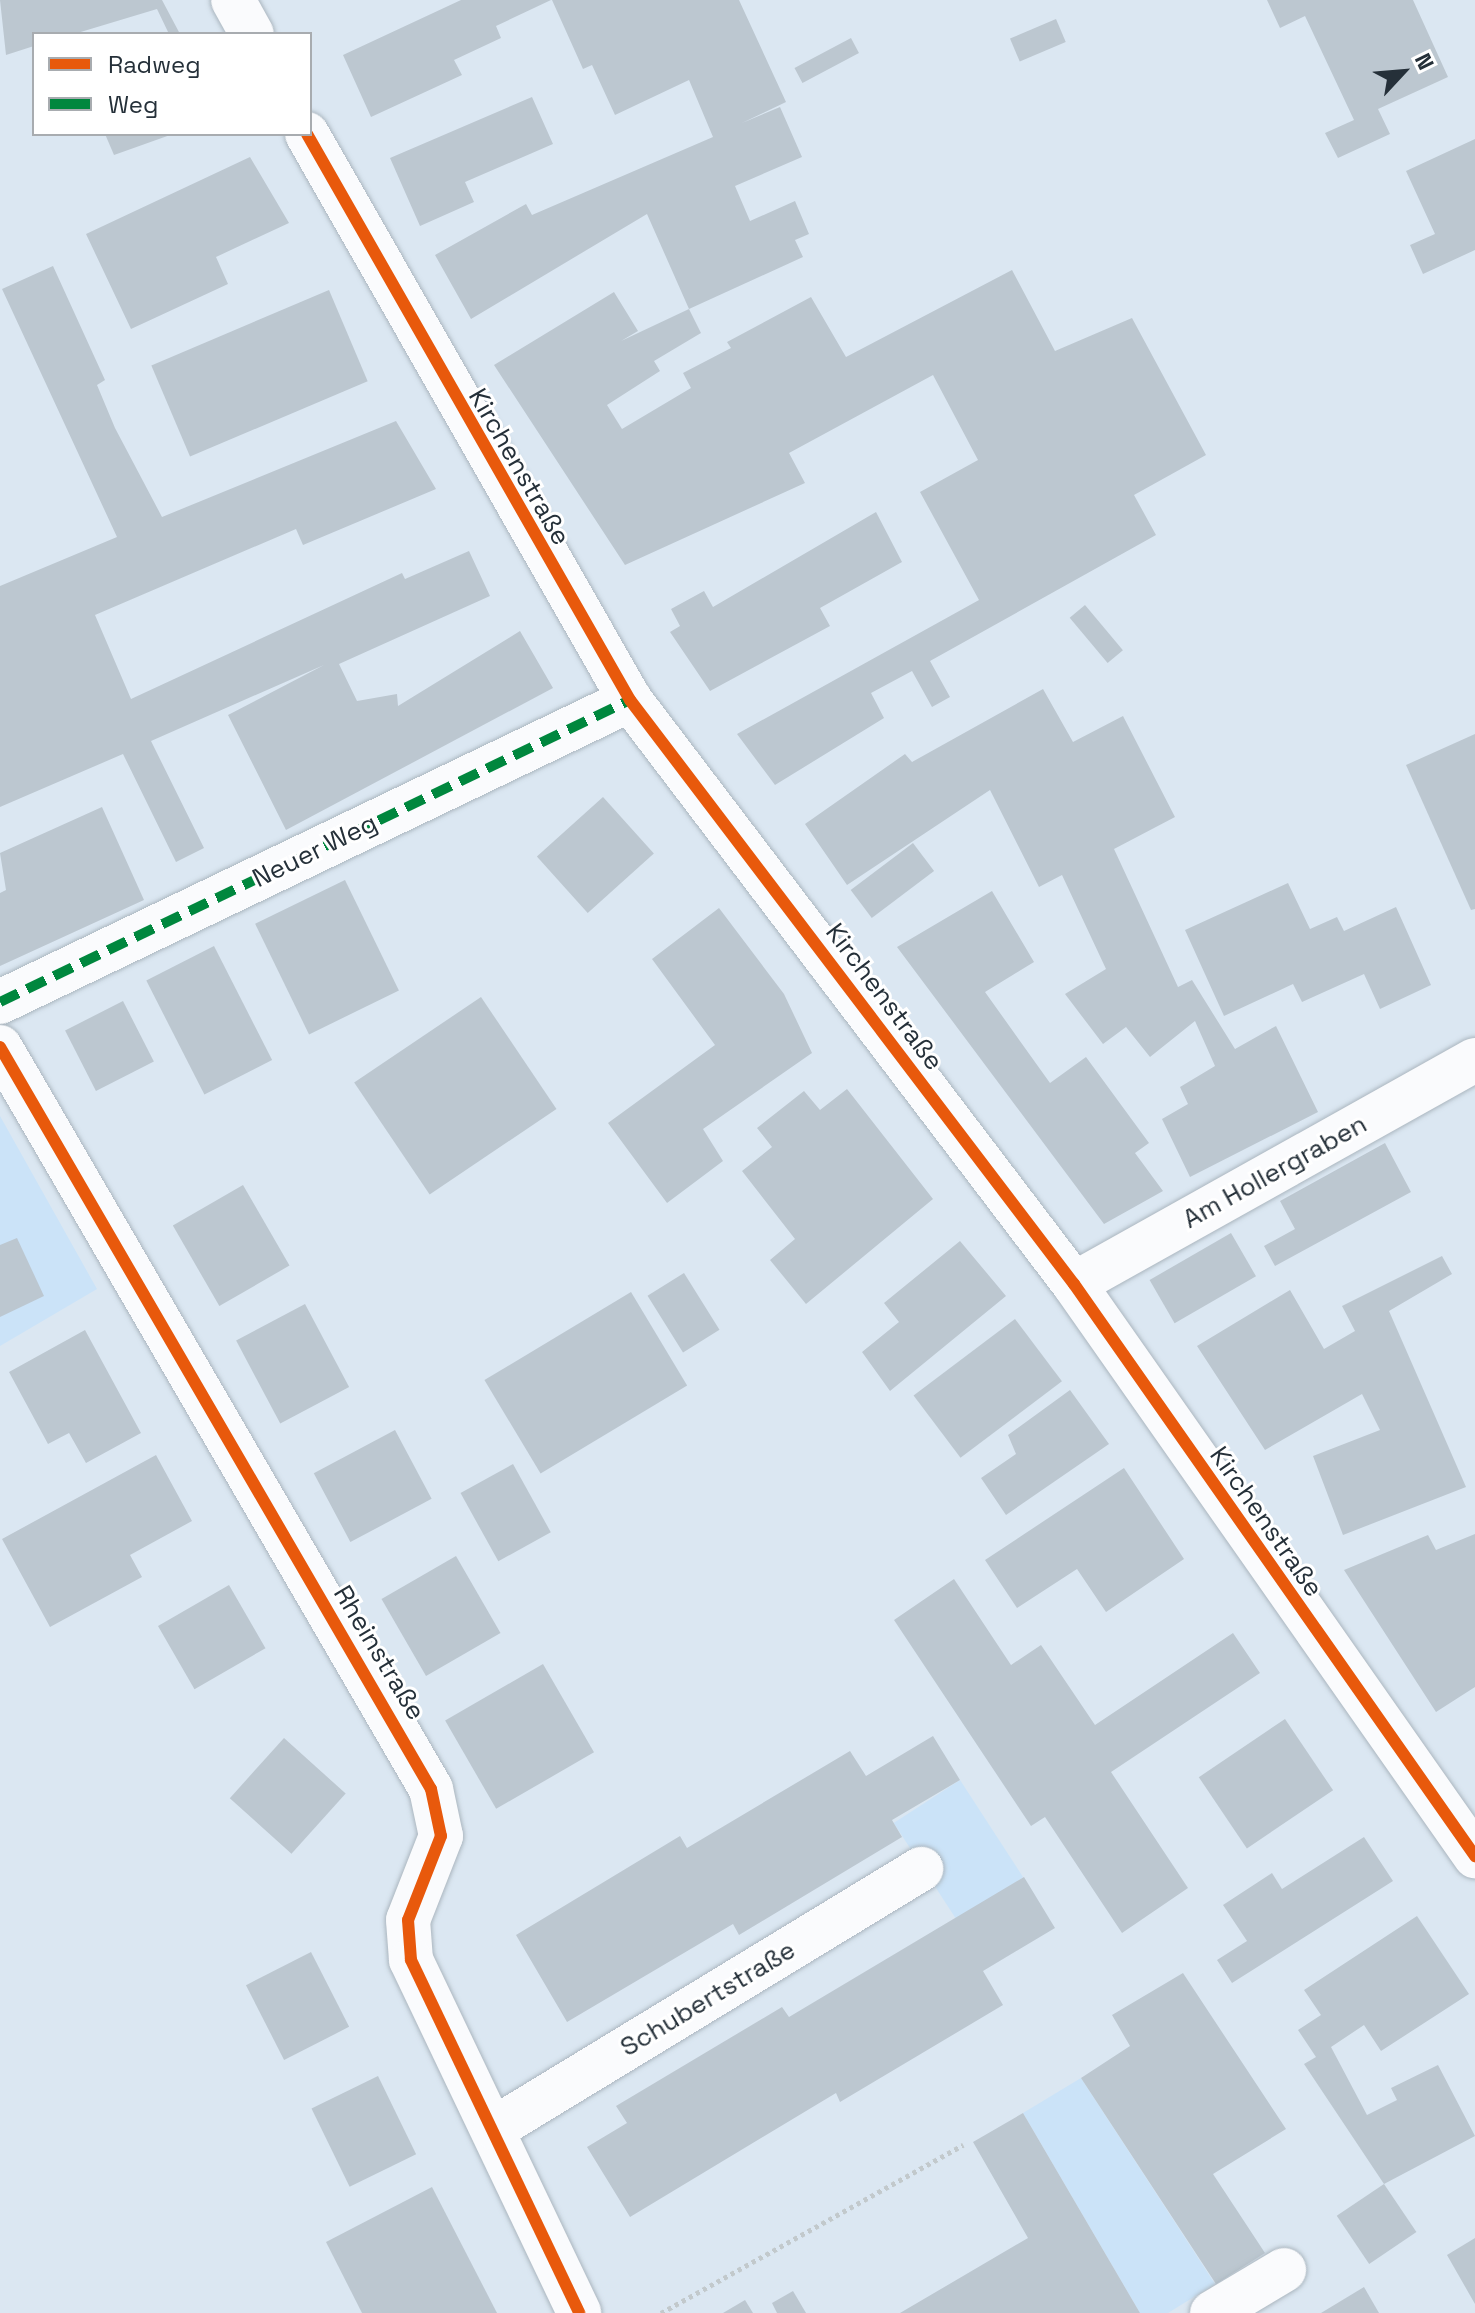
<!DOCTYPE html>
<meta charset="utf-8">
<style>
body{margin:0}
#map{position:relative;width:1475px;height:2313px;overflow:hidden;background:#dbe7f2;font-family:"Space Grotesk",sans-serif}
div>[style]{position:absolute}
.built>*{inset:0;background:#cbe3f8;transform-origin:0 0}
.building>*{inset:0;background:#bcc7d0;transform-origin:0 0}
.path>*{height:5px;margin-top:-2.5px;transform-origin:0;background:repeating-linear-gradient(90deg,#c2c9cc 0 4px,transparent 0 8px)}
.roads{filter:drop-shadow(0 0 2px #abb6bf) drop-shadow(0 0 2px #abb6bf)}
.minor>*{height:44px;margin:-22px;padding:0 22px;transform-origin:22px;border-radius:22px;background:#fafbfd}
.quiet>*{height:10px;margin-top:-5px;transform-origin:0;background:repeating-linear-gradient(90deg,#00873e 0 20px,transparent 0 30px)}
.cycleway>*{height:12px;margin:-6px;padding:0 6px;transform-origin:6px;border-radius:6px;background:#e8590c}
span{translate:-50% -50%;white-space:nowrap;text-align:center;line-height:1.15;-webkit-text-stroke:6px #fff;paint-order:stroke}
.street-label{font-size:26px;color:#253039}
.legend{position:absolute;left:32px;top:32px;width:280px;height:104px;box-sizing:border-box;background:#fff;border:2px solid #a8acb0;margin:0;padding:10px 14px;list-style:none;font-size:24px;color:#253039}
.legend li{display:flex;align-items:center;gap:16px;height:40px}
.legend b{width:40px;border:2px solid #a8acb0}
.north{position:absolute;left:1363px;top:32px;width:80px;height:80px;-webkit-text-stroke:6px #fff;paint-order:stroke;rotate:64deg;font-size:22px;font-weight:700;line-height:32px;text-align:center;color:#253039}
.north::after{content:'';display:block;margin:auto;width:28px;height:36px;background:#253039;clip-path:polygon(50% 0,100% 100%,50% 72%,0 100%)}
</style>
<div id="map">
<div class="built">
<i style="clip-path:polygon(0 1116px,97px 1289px,0 1346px)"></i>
<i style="left:960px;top:1780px;width:116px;height:79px;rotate:57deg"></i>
<i style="clip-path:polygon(1081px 2078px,1215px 2284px,1168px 2313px,1140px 2313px,1023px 2113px)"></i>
</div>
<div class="building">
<i style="clip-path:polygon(0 0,162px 0,180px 34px,169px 34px,157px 9px,74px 34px,34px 34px,34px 46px,6px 55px)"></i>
<i style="clip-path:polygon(461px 0,551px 0,496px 26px,501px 38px,454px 60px,462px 75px,371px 117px,343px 55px)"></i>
<i style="clip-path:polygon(552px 0,739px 0,786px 102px,742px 123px,780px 107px,802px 157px,735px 186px,750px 221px,795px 201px,809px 234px,795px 240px,803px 257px,689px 309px,647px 214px,471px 319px,435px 255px,526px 204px,532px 215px,713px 137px,689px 80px,615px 115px,592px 65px,583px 69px)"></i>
<i style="clip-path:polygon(1267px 0,1413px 0,1448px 77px,1378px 109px,1390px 134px,1338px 158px,1325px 133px,1354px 120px,1305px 16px,1280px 28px)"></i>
<i style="left:1056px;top:19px;width:25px;height:50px;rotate:67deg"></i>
<i style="left:851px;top:38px;width:17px;height:64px;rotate:62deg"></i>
<i style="clip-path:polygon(532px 97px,553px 144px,465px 182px,474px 202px,420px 226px,390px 158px)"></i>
<i style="clip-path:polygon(105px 134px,173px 134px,114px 155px)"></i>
<i style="clip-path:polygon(1475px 139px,1475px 250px,1423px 274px,1410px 245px,1435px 234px,1406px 171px)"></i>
<i style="clip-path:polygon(250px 157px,289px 223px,216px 257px,228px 284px,131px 329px,86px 234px)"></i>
<i style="clip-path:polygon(53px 266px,105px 380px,97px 385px,115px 428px,162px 517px,396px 421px,436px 489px,303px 545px,296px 529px,95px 615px,131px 699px,402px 573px,405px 579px,469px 551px,490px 596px,339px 664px,357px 701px,397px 694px,398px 706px,520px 631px,553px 688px,286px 830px,228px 715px,324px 665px,151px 741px,204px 848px,176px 862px,123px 754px,0 807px,0 586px,117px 537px,2px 289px)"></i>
<i style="clip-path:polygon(1012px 270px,1055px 351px,1132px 318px,1206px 455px,1134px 495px,1156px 535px,930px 661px,950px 697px,932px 707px,912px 671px,871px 693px,884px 718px,775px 785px,737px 734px,979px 600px,920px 492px,978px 460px,933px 375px,789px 453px,805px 483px,625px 565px,494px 365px,614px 292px,638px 331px,621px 341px,689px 309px,701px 333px,654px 361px,660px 371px,607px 405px,622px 429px,691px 388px,683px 373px,731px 348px,727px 342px,811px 297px,846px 357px)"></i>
<i style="left:329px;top:290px;width:99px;height:193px;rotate:67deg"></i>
<i style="clip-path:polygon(876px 512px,902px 562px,820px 608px,830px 626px,710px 691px,670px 632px,680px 626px,671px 609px,704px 591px,713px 607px)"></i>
<i style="left:1085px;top:605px;width:59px;height:20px;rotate:50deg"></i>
<i style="clip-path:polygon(1043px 689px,1073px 742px,1123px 716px,1175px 817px,1114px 849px,1178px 987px,1192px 980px,1235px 1049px,1276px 1026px,1318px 1112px,1190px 1177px,1162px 1119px,1188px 1104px,1180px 1087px,1215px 1066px,1195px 1021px,1150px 1057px,1126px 1027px,1103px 1044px,1065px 994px,1106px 969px,1062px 875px,1039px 887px,990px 790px,847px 885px,805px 824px,905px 754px,912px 762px)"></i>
<i style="clip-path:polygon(1475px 734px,1475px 909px,1471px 910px,1406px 765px)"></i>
<i style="left:603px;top:797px;width:76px;height:89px;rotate:48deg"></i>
<i style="clip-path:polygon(102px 807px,144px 900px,0 966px,0 893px,6px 890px,0 853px)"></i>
<i style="left:913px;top:843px;width:35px;height:78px;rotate:53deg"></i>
<i style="left:345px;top:880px;width:123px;height:100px;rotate:64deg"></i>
<i style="clip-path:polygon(1288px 883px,1310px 929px,1337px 917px,1344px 931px,1396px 907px,1431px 985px,1380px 1009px,1364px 974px,1302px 1002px,1293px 984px,1224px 1016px,1185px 930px)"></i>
<i style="clip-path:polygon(992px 891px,1034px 962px,985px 992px,1050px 1083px,1086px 1057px,1149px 1143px,1135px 1153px,1163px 1191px,1104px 1224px,897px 947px)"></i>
<i style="clip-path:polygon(719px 908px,784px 994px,812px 1053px,703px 1129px,723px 1161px,667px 1203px,608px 1123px,715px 1045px,652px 959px)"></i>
<i style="left:214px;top:946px;width:128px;height:76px;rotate:63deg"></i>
<i style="left:481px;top:997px;width:135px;height:153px;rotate:56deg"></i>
<i style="left:123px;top:1001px;width:68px;height:65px;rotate:63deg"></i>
<i style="clip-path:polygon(847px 1089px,933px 1199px,806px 1304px,770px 1260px,795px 1239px,742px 1171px,772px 1147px,757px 1128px,804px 1091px,820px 1110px)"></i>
<i style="clip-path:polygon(1385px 1143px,1411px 1192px,1275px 1266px,1264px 1246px,1295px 1229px,1280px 1201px)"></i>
<i style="left:243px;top:1185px;width:93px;height:81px;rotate:60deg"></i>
<i style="left:1231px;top:1233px;width:50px;height:94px;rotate:60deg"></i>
<i style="clip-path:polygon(17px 1238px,44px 1296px,0 1317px,0 1245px)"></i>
<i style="clip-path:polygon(960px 1241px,1006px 1296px,890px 1391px,862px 1352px,899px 1322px,884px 1303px)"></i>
<i style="clip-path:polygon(1442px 1256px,1452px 1274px,1389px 1311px,1466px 1487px,1343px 1535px,1313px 1456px,1380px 1430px,1362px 1394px,1265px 1450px,1197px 1346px,1290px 1290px,1324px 1349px,1355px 1331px,1342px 1306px)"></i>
<i style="left:684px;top:1273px;width:67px;height:43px;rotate:58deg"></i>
<i style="left:631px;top:1292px;width:109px;height:171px;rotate:59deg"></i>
<i style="left:305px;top:1304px;width:94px;height:78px;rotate:62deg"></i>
<i style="left:1015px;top:1319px;width:78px;height:127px;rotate:53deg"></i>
<i style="clip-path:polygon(85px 1330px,141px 1433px,86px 1463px,69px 1433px,48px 1444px,9px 1372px)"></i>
<i style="clip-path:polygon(1070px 1390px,1109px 1444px,1006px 1515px,981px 1478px,1016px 1454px,1008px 1435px)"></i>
<i style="left:395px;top:1430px;width:78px;height:92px;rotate:62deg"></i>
<i style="clip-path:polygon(156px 1455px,192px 1521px,130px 1555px,142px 1577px,50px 1627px,2px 1539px)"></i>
<i style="left:513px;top:1464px;width:78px;height:60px;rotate:61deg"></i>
<i style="clip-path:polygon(1124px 1468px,1184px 1559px,1106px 1612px,1077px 1569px,1017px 1608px,985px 1560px)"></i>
<i style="clip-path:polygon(1475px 1534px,1475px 1687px,1436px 1712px,1344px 1570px,1428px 1535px,1436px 1550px)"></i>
<i style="left:456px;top:1556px;width:89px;height:86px;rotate:60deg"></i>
<i style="clip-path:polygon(954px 1579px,1011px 1665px,1041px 1645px,1095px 1725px,1233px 1633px,1260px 1673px,1111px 1772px,1188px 1888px,1122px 1933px,1045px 1817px,1031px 1826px,894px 1620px)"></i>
<i style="left:229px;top:1585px;width:73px;height:82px;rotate:60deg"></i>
<i style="left:543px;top:1664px;width:102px;height:113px;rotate:60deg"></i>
<i style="left:1285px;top:1719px;width:86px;height:104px;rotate:56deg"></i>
<i style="clip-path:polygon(933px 1736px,960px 1780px,892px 1820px,902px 1837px,739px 1935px,733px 1924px,567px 2022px,516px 1935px,680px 1836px,687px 1848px,850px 1751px,866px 1776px)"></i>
<i style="left:284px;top:1738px;width:83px;height:81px;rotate:42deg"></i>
<i style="clip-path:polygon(1364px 1837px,1393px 1881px,1232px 1983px,1217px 1960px,1247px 1941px,1223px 1905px,1272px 1873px,1282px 1889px)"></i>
<i style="clip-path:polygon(1024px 1877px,1055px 1928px,983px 1971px,1003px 2005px,840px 2102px,836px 2093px,630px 2217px,587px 2147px,627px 2123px,616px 2106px,782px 2007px,789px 2017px)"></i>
<i style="clip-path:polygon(1417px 1916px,1469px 1994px,1381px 2051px,1364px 2025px,1331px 2047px,1367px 2115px,1397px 2100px,1391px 2088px,1438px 2065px,1475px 2136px,1384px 2184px,1304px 2064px,1316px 2057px,1298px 2030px,1321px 2015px,1304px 1990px)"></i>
<i style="left:311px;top:1952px;width:84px;height:73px;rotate:63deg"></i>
<i style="clip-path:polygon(1183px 1973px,1286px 2129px,1213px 2174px,1265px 2253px,1216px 2284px,1081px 2078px,1130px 2046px,1112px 2015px)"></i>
<i style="left:378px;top:2076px;width:87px;height:74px;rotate:64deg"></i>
<i style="clip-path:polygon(1023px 2113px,1140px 2313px,900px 2313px,1028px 2238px,973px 2142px)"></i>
<i style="left:1384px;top:2184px;width:58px;height:57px;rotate:56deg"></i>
<i style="clip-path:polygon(432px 2187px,497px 2313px,362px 2313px,326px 2242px)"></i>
<i style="clip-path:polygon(1475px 2238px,1475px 2304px,1447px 2255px)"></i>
<i style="clip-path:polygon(1364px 2287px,1379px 2313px,1321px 2313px)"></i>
<i style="clip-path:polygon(793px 2291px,806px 2313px,777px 2313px,772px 2303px)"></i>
<i style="clip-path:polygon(745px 2300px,753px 2313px,723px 2313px)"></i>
</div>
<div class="path">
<i style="left:661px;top:2313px;width:346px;rotate:-29.1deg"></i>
</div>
<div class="roads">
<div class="minor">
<i style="left:233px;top:0;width:39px;rotate:61deg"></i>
<i style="left:307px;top:134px;width:652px;rotate:60.29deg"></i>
<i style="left:630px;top:700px;width:734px;rotate:52.76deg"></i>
<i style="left:1074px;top:1284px;width:699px;rotate:54.97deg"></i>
<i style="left:0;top:1002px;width:699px;rotate:-25.61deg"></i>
<i style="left:0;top:1047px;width:858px;rotate:59.85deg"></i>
<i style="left:431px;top:1789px;width:48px;rotate:78deg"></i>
<i style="left:441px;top:1836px;width:90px;rotate:111.4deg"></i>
<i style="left:408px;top:1920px;width:40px;rotate:85.7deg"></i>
<i style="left:411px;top:1960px;width:391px;rotate:64.5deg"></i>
<i style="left:1074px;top:1284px;width:459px;rotate:-29.2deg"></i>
<i style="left:495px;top:2128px;width:499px;rotate:-31.3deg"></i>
<i style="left:1212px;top:2313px;width:84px;rotate:-30.8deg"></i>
</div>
</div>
<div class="quiet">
<i style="left:0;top:1002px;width:699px;rotate:-25.61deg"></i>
</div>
<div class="cycleway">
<i style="left:307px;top:134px;width:652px;rotate:60.29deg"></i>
<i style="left:630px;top:700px;width:734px;rotate:52.76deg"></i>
<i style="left:1074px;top:1284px;width:699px;rotate:54.97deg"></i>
<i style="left:0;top:1047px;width:858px;rotate:59.85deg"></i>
<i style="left:431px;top:1789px;width:48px;rotate:78deg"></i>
<i style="left:441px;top:1836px;width:90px;rotate:111.4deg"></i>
<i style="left:408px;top:1920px;width:40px;rotate:85.7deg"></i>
<i style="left:411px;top:1960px;width:391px;rotate:64.5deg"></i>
</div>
<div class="street-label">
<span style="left:519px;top:467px;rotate:60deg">Kirchenstraße</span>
<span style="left:315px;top:851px;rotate:-26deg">Neuer Weg</span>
<span style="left:884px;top:997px;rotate:53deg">Kirchenstraße</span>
<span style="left:1275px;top:1172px;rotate:-29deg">Am Hollergraben</span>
<span style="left:1266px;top:1522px;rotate:55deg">Kirchenstraße</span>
<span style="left:379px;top:1653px;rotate:59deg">Rheinstraße</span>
<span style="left:708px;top:1999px;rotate:-31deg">Schubertstraße</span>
</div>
<ul class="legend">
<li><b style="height:10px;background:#e8590c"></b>Radweg</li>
<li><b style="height:10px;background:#00873e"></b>Weg</li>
</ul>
<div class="north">N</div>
</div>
